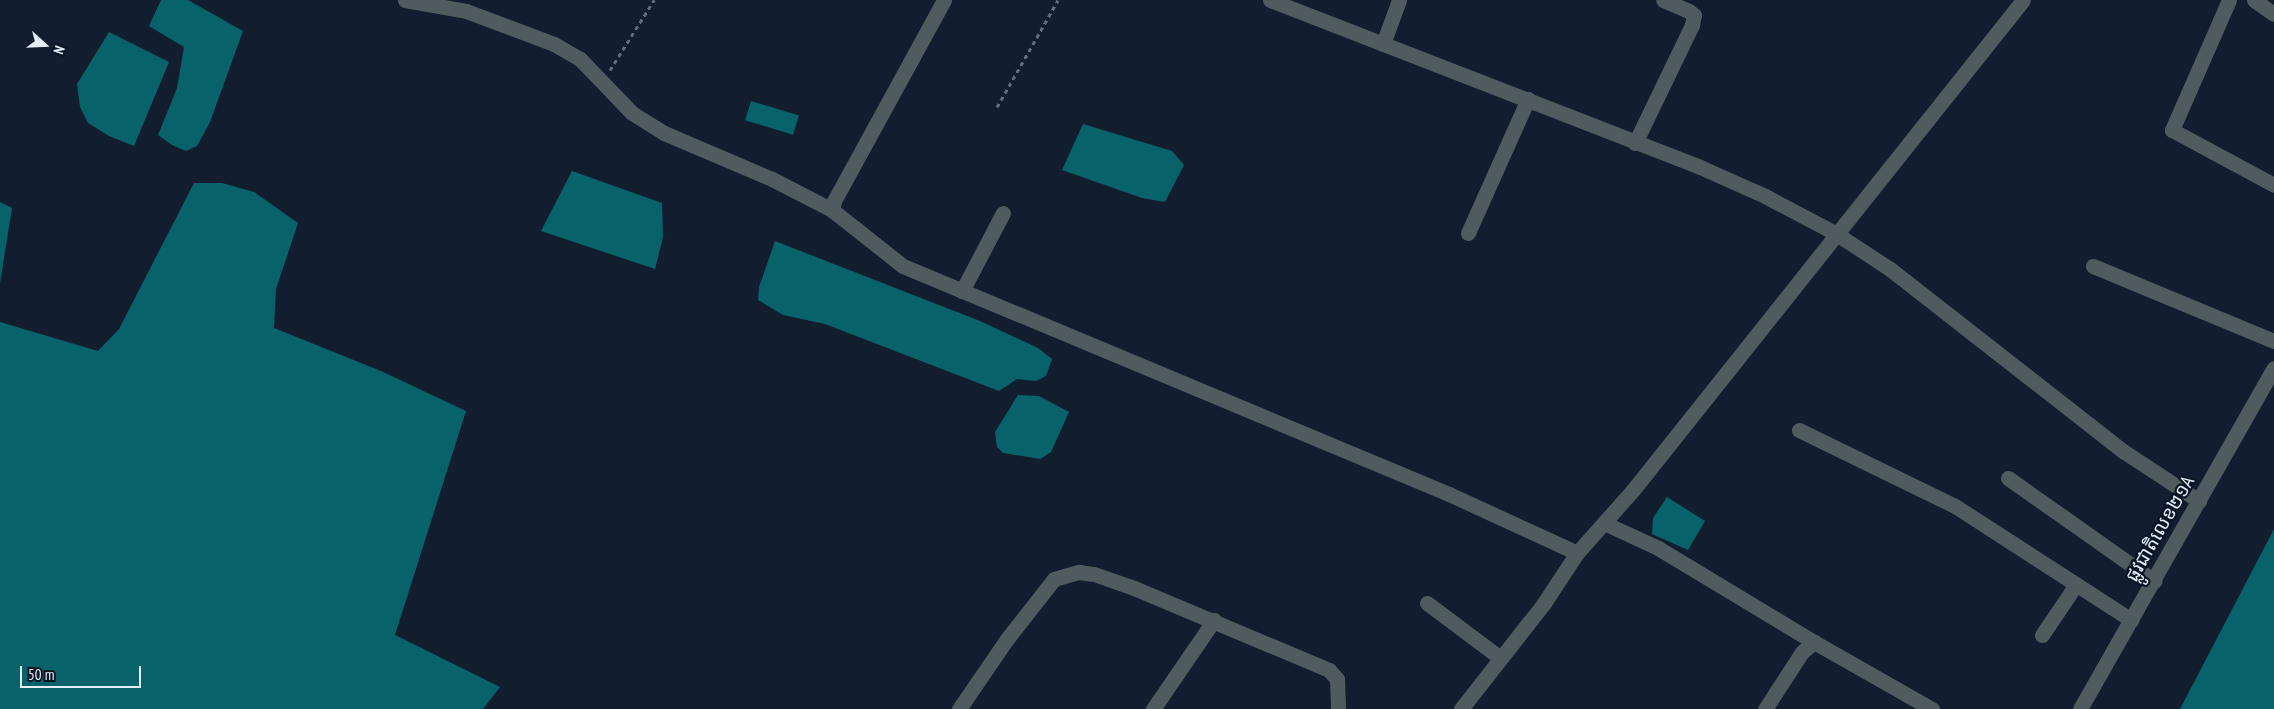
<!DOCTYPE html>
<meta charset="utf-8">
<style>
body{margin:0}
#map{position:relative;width:2274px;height:709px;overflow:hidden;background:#121e2f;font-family:"PT Sans Narrow","Noto Sans Khmer",sans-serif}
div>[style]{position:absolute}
.water>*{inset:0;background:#08626a;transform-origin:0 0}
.path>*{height:3px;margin-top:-1.5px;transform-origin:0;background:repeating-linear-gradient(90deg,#626d7c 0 4px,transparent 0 8px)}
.minor>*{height:15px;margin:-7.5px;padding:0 7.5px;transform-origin:7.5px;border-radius:7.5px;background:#505b60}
span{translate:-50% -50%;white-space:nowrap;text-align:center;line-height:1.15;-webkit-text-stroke:4.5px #091525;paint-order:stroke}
.street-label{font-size:19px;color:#e5edf9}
.north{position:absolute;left:20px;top:20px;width:50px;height:50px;-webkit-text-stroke:4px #091525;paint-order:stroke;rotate:110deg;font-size:14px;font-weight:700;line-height:20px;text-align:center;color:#e5edf9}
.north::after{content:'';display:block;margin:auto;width:18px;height:22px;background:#e5edf9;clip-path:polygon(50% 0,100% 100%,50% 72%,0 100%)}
.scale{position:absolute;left:20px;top:666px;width:121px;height:22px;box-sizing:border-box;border:2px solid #e5edf9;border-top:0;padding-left:6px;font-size:15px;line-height:18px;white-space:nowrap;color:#e5edf9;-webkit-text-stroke:4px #091525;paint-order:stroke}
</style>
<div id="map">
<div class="water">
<i style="clip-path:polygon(161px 0,188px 0,243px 31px,210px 122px,197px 146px,186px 151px,172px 145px,158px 135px,177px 88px,184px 47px,149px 26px)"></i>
<i style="clip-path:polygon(109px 32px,169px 62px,134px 146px,109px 136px,88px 123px,80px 107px,77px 84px)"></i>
<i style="left:751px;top:101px;width:50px;height:20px;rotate:17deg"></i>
<i style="clip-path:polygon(1083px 124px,1172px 151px,1184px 165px,1165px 202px,1142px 198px,1062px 170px)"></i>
<i style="clip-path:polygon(572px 171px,662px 203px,663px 237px,655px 269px,541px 231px)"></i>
<i style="clip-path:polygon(194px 183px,222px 183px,254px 192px,298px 223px,276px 289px,274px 328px,381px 371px,466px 411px,395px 635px,500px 687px,483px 709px,0 709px,0 322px,98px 351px,119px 329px)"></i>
<i style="clip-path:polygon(0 202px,12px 208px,0 283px)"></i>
<i style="clip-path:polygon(775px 241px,980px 321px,1038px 348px,1052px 359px,1046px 376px,1036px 381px,1017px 379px,999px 391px,825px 324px,783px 315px,758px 300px,759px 287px)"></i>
<i style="clip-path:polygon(1018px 395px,1039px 396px,1069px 412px,1051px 452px,1040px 459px,1003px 453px,997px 447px,995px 432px)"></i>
<i style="clip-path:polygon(1667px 497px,1705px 521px,1688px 550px,1652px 534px,1653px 518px)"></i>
<i style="clip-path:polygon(2274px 529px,2274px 709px,2180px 709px)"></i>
</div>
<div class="path">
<i style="left:610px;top:70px;width:83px;rotate:-57.8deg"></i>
<i style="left:997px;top:107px;width:123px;rotate:-60.3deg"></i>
</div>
<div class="minor">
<i style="left:405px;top:0;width:62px;rotate:10.2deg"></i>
<i style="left:466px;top:11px;width:94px;rotate:20.6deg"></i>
<i style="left:554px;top:44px;width:30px;rotate:30deg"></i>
<i style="left:580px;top:59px;width:75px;rotate:46.1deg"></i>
<i style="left:632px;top:113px;width:38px;rotate:32deg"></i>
<i style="left:664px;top:133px;width:117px;rotate:23.1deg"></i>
<i style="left:772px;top:179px;width:68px;rotate:27.3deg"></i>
<i style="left:832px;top:210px;width:90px;rotate:38.3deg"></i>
<i style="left:903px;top:266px;width:592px;rotate:22.66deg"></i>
<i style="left:1449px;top:494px;width:141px;rotate:24.7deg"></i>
<i style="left:1270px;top:0;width:461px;rotate:21.2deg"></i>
<i style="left:1700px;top:167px;width:71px;rotate:24deg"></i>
<i style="left:1765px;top:196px;width:79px;rotate:27.9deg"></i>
<i style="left:1835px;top:233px;width:66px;rotate:33.2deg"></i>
<i style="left:1890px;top:269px;width:296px;rotate:38deg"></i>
<i style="left:2123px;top:451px;width:91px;rotate:33.3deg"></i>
<i style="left:2229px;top:0;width:142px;rotate:113.7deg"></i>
<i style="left:2172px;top:130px;width:116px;rotate:28.3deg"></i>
<i style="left:2254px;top:0;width:24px;rotate:35deg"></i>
<i style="left:1383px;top:44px;width:47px;rotate:-70deg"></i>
<i style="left:1635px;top:143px;width:131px;rotate:-64.2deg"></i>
<i style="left:1692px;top:25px;width:10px;rotate:-79deg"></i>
<i style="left:1694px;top:15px;width:6px;rotate:-141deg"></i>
<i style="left:1689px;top:11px;width:28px;rotate:-157deg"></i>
<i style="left:832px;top:210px;width:9px;rotate:-77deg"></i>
<i style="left:834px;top:201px;width:229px;rotate:-61.3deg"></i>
<i style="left:1468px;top:233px;width:147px;rotate:-65.9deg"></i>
<i style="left:2093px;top:266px;width:196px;rotate:22.5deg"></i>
<i style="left:962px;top:291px;width:88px;rotate:-62.3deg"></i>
<i style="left:1799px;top:430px;width:174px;rotate:26deg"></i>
<i style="left:1955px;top:506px;width:210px;rotate:32.9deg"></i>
<i style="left:2008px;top:478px;width:179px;rotate:35.2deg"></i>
<i style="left:1604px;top:523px;width:60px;rotate:24.8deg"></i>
<i style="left:1658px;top:548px;width:182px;rotate:31.1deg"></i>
<i style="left:1427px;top:603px;width:90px;rotate:36.9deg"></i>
<i style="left:2042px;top:635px;width:59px;rotate:-56deg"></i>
<i style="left:959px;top:709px;width:85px;rotate:-55.6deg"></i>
<i style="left:1007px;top:639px;width:76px;rotate:-51.9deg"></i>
<i style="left:1054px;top:579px;width:26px;rotate:-16deg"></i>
<i style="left:1079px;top:572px;width:15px;rotate:8deg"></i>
<i style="left:1094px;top:574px;width:42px;rotate:19.3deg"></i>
<i style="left:1134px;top:588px;width:212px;rotate:22.8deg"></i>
<i style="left:1329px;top:670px;width:12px;rotate:48deg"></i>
<i style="left:1337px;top:679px;width:30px;rotate:88deg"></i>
<i style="left:1153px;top:709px;width:108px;rotate:-55.6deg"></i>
<i style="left:1461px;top:709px;width:135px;rotate:-51.9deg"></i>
<i style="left:1544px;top:603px;width:60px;rotate:-56.6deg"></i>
<i style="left:1577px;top:553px;width:84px;rotate:-48.4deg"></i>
<i style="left:1633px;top:490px;width:626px;rotate:-51.48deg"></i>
<i style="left:1765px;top:709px;width:68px;rotate:-57deg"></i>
<i style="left:1802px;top:652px;width:16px;rotate:-40deg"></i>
<i style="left:1814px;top:642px;width:136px;rotate:29.6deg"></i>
<i style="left:2080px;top:709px;width:392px;rotate:-60.4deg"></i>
</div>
<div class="street-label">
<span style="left:2160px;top:529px;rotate:-60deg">ផ្លូវជាតិលេខ២១A</span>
</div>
<div class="north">N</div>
<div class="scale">50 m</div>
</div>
